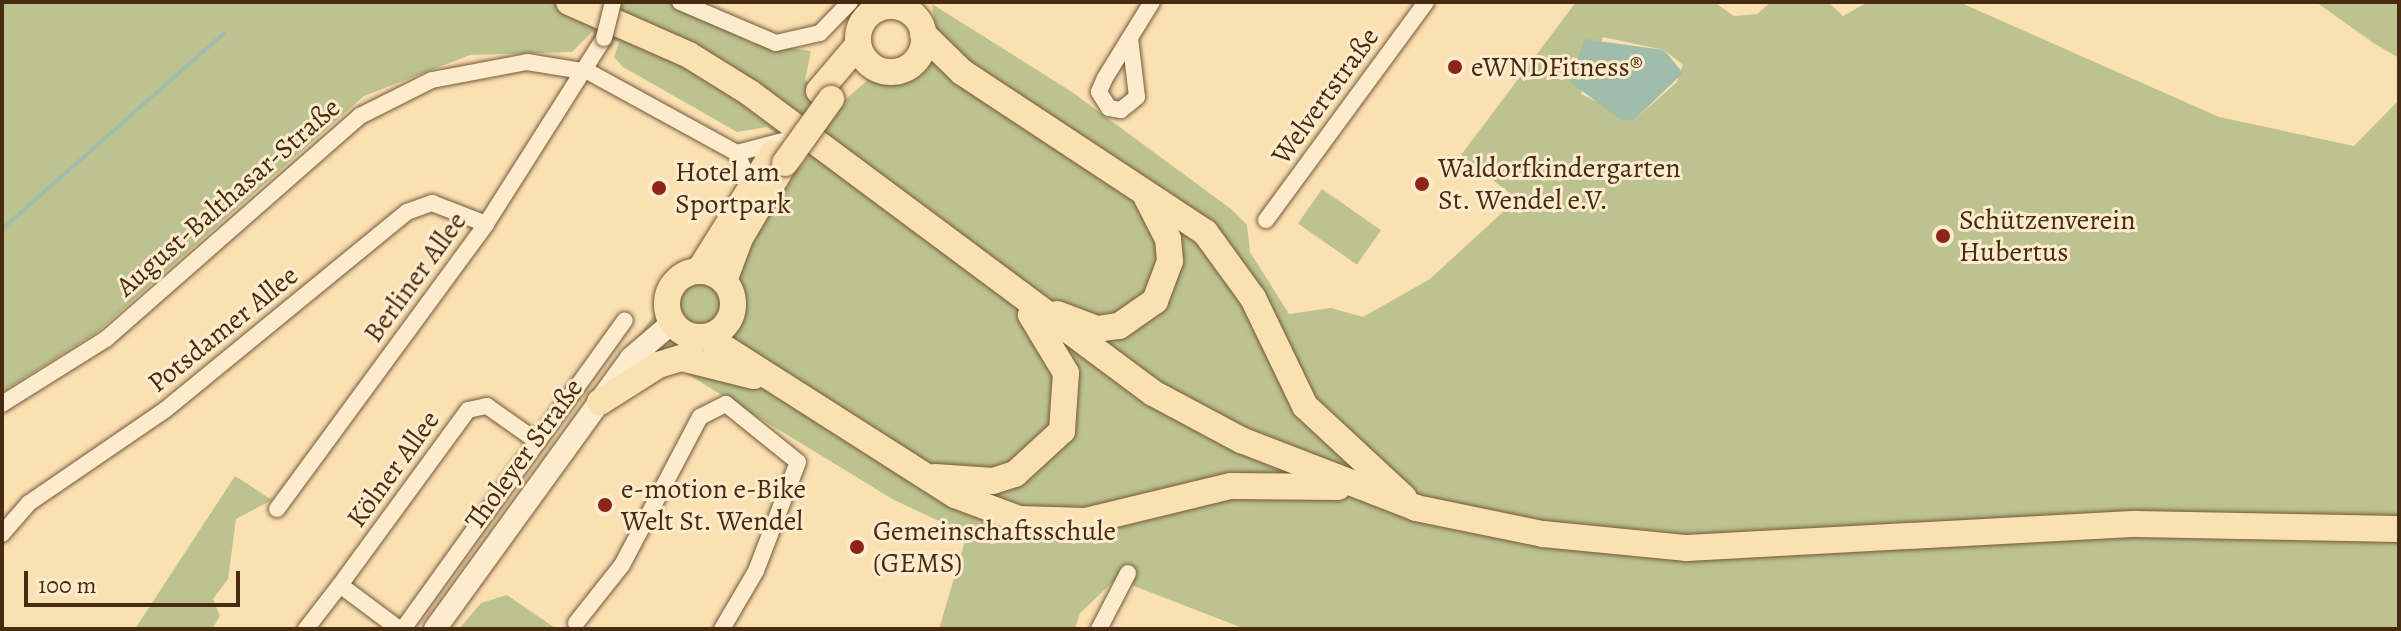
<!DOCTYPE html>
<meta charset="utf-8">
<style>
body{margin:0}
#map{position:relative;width:2401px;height:631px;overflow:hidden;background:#fbe0b2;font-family:Alegreya,serif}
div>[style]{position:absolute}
.green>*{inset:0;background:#bcc38e;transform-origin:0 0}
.water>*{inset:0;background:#9fbdaa}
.stream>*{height:4px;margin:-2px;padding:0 2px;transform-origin:2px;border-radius:2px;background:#9fbdaa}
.roads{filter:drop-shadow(0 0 2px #745838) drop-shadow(0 0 2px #745838)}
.minor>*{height:16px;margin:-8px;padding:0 8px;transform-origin:8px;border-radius:8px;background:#fcebcd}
.secondary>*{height:22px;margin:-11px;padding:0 11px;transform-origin:11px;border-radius:11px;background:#fcebcd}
.primary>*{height:26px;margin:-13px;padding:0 13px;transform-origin:13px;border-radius:13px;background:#fbe0b2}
.primary>.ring{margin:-13px;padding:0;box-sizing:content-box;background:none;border:26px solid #fbe0b2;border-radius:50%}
.trunk>*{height:26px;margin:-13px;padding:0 13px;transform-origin:13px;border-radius:13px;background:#fbe0b2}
.bridges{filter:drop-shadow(0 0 2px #745838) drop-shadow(0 0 2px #745838)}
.minor-bridge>*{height:16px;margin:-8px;padding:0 8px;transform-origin:8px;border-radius:8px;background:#fcebcd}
.primary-bridge>*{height:26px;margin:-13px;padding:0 13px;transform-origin:13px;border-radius:13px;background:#fbe0b2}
.dots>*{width:22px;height:22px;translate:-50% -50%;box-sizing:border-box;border:4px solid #fcebcd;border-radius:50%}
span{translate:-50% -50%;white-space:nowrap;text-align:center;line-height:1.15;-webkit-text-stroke:6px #fcebcd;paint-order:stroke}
.poi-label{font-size:28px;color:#472a10}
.left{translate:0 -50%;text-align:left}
.street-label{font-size:28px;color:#472a10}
.frame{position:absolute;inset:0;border:4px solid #472a10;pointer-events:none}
.scale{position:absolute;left:24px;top:571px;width:216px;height:36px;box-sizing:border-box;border:4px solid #472a10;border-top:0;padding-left:10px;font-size:24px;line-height:28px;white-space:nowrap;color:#472a10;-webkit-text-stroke:6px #fcebcd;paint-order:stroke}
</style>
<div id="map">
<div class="green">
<i style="clip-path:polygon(evenodd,2px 2px,668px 2px,752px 43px,811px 51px,805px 80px,839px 105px,869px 79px,907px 76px,927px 57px,936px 36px,932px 4px,1072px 92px,1231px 209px,1247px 225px,1250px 252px,1289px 314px,1331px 308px,1363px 317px,1430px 279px,1517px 199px,1461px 155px,1576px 2px,1714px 2px,1734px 16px,1757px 14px,1771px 2px,1828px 2px,1843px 16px,1868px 2px,1959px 2px,2219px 117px,2354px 146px,2399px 100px,2399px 629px,1245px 629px,1116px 579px,1080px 613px,1075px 629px,939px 629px,967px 534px,894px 500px,635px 342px,756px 167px,787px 187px,808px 156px,767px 127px,737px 132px,623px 67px,614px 57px,619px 42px,592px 32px,572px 52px,470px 55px,364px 96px,96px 333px,2px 392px,2px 2px,1603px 37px,1664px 50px,1683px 65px,1677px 82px,1634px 120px,1581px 94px,1603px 37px)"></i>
<i style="clip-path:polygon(2316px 2px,2399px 2px,2399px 58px,2375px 44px)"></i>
<i style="left:1322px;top:189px;width:72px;height:42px;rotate:35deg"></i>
<i style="clip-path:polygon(235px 476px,272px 500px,236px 519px,228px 579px,213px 599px,220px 616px,212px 629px,135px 629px)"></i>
<i style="clip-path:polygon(507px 595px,555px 628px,459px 629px,481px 603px)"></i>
</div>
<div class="water">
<i style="clip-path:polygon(1584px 39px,1664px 50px,1683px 73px,1634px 120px,1621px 120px,1570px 82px)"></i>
</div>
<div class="stream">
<i style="left:2px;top:229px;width:296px;rotate:-41.4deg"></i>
</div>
<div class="roads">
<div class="minor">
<i style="left:680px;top:2px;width:104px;rotate:23.1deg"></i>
<i style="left:776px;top:43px;width:45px;rotate:-12.8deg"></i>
<i style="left:820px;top:33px;width:43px;rotate:-45.9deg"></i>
<i style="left:1130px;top:38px;width:59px;rotate:83.2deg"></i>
<i style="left:1137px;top:97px;width:21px;rotate:141deg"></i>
<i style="left:1121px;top:110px;width:12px;rotate:-171deg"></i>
<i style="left:1109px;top:108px;width:19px;rotate:-122deg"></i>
<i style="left:1099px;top:92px;width:15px;rotate:-67deg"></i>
<i style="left:1105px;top:78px;width:89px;rotate:-58.3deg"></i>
<i style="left:737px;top:153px;width:47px;rotate:-14.9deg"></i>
<i style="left:1266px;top:220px;width:270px;rotate:-53.7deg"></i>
<i style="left:2px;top:404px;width:123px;rotate:-32deg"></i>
<i style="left:106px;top:339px;width:338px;rotate:-41.3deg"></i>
<i style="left:360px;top:116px;width:80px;rotate:-26.6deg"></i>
<i style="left:432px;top:80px;width:97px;rotate:-10.7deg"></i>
<i style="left:527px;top:62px;width:63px;rotate:9.2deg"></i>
<i style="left:589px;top:72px;width:169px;rotate:28.7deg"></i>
<i style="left:737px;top:153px;width:32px;rotate:68deg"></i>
<i style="left:277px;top:509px;width:353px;rotate:-53.7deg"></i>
<i style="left:486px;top:224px;width:220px;rotate:-57.6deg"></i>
<i style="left:2px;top:534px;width:41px;rotate:-48.9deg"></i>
<i style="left:29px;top:503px;width:165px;rotate:-34.4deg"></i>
<i style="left:165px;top:410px;width:313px;rotate:-39.3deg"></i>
<i style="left:407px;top:212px;width:27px;rotate:-20deg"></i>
<i style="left:432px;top:203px;width:58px;rotate:21.3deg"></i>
<i style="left:340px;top:585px;width:217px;rotate:-53.8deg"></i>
<i style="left:468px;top:410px;width:19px;rotate:-12deg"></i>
<i style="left:487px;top:406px;width:62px;rotate:35.2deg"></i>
<i style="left:576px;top:623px;width:74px;rotate:-51.6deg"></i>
<i style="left:622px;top:565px;width:167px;rotate:-62.2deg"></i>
<i style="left:700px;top:417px;width:29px;rotate:-27deg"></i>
<i style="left:726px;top:404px;width:92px;rotate:38.9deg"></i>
<i style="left:798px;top:462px;width:117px;rotate:111.1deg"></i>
<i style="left:756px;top:571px;width:67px;rotate:120.4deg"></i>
<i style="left:306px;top:629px;width:56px;rotate:-52.3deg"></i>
<i style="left:340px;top:585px;width:74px;rotate:36.7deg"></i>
<i style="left:403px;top:629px;width:380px;rotate:-54.3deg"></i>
<i style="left:1099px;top:629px;width:63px;rotate:-62.6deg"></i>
</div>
<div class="secondary">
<i style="left:435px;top:629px;width:334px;rotate:-54.1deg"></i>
<i style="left:631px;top:358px;width:54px;rotate:-40.5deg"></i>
</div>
<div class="primary">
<i class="ring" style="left:858px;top:6px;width:40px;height:40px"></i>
<i style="left:819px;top:91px;width:60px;rotate:-49.7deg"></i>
<i class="ring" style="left:667px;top:271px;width:40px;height:40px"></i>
<i style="left:699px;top:271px;width:139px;rotate:-57.9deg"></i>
<i style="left:724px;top:281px;width:46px;rotate:-69.6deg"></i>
<i style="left:740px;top:238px;width:86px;rotate:-59.3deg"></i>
</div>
<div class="trunk">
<i style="left:569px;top:2px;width:131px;rotate:23.8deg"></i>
<i style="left:689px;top:55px;width:72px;rotate:31.9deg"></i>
<i style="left:750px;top:93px;width:502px;rotate:36.66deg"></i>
<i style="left:1153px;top:393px;width:100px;rotate:28.1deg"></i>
<i style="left:1241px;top:440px;width:188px;rotate:21.2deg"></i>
<i style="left:1416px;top:508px;width:130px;rotate:11.6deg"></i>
<i style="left:1543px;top:534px;width:145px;rotate:5.6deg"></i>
<i style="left:1687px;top:548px;width:450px;rotate:-3.1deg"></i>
<i style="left:2136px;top:524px;width:263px;rotate:1.1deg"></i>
<i style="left:923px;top:34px;width:54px;rotate:44.3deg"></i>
<i style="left:962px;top:72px;width:291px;rotate:33.4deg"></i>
<i style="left:1205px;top:232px;width:82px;rotate:54deg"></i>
<i style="left:1253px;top:298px;width:120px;rotate:64.3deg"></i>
<i style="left:1305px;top:406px;width:135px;rotate:42.9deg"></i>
<i style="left:1057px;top:314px;width:43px;rotate:20.6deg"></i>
<i style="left:1097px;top:329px;width:22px;rotate:-8deg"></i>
<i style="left:1119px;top:326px;width:44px;rotate:-34.8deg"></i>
<i style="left:1155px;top:301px;width:43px;rotate:-69.4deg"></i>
<i style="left:1170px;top:261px;width:22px;rotate:-95deg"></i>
<i style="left:1168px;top:239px;width:46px;rotate:-117.1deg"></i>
<i style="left:707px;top:337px;width:294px;rotate:32.5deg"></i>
<i style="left:955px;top:495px;width:68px;rotate:20.6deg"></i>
<i style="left:1019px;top:519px;width:67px;rotate:1.7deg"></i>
<i style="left:1086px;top:521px;width:149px;rotate:-13.6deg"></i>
<i style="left:1231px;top:486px;width:107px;rotate:0.5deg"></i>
<i style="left:600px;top:402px;width:69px;rotate:-32.5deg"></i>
<i style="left:658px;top:365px;width:24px;rotate:-17deg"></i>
<i style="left:681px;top:358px;width:75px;rotate:13.9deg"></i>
<i style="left:935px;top:477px;width:58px;rotate:3.9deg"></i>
<i style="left:993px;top:481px;width:23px;rotate:-18deg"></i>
<i style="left:1015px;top:474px;width:64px;rotate:-42.5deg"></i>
<i style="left:1062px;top:431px;width:58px;rotate:-86.1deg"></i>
<i style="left:1066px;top:373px;width:68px;rotate:-121.1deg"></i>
</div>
</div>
<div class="bridges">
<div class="minor-bridge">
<i style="left:604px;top:38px;width:37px;rotate:-76deg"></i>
</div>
<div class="primary-bridge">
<i style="left:785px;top:163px;width:79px;rotate:-54.3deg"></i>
</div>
</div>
<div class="dots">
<i style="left:1455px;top:67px;background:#8f2418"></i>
<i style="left:1422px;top:184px;background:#8f2418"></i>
<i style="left:659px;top:188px;background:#8f2418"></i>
<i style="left:1943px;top:236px;background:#8f2418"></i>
<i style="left:605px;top:505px;background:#8f2418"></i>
<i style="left:857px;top:547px;background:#8f2418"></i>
</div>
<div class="poi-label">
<span class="left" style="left:1471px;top:67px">eWNDFitness®</span>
<span class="left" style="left:1438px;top:184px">Waldorfkindergarten<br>St. Wendel e.V.</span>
<span class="left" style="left:675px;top:188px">Hotel am<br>Sportpark</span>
<span class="left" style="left:1959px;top:236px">Schützenverein<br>Hubertus</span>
<span class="left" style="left:621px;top:505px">e-motion e-Bike<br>Welt St. Wendel</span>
<span class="left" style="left:873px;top:547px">Gemeinschaftsschule<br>(GEMS)</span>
</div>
<div class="street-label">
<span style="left:1325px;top:96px;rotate:-54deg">Welvertstraße</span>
<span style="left:228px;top:197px;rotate:-41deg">August-Balthasar-Straße</span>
<span style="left:415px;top:277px;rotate:-54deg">Berliner Allee</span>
<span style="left:223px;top:329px;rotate:-39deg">Potsdamer Allee</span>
<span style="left:524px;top:454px;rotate:-54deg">Tholeyer Straße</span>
<span style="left:393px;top:469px;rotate:-54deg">Kölner Allee</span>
</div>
<div class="frame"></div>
<div class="scale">100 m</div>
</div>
